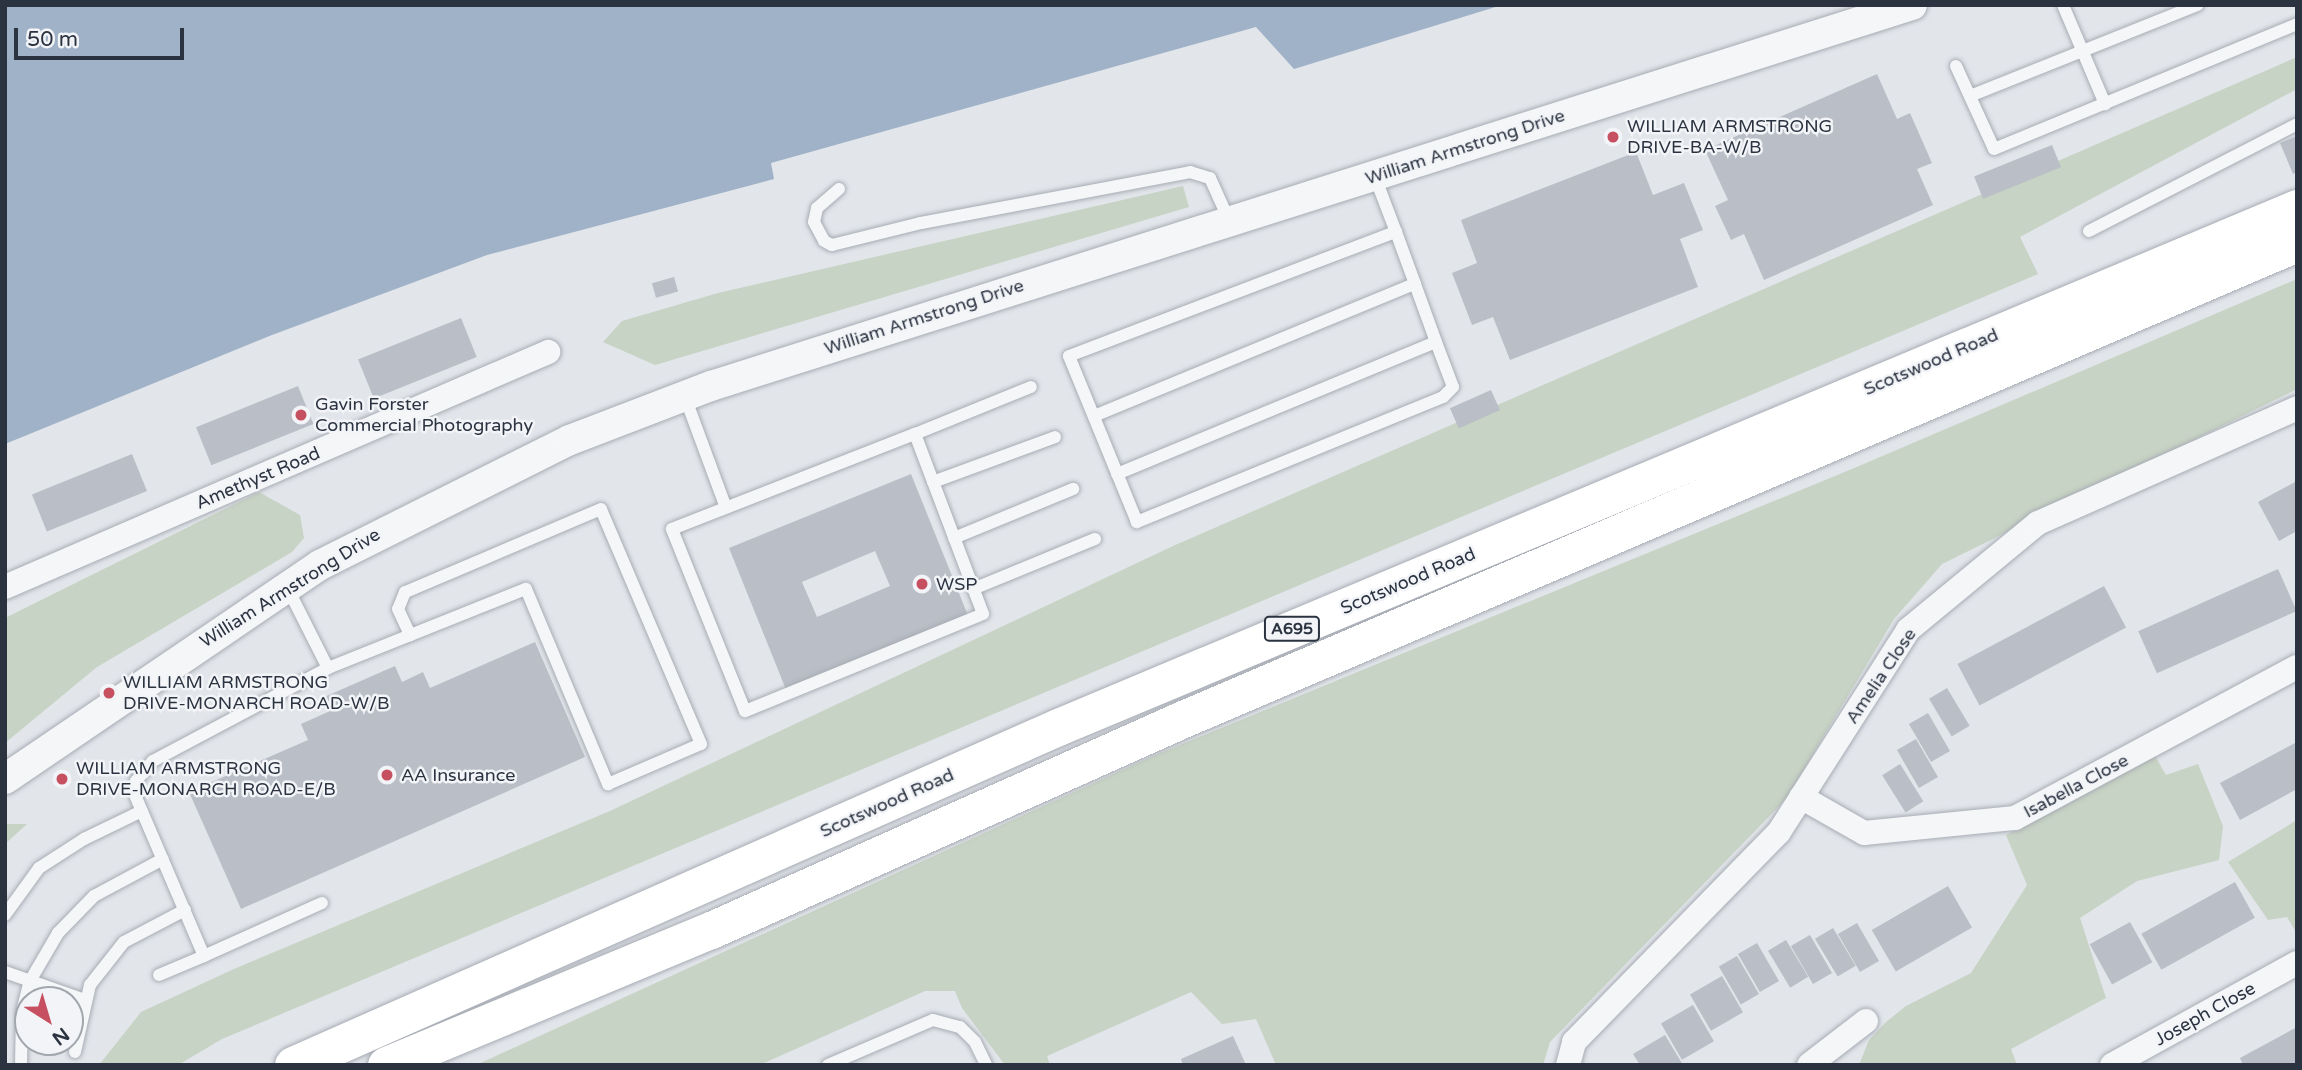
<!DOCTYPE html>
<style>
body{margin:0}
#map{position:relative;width:2302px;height:1070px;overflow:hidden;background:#e2e5ea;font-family:"Varela Round",sans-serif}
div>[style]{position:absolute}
.green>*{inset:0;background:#c7d3c4}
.water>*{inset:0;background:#a0b2c7}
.building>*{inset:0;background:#babec6;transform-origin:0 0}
.roads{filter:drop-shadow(0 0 2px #a7acb4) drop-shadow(0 0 2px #a7acb4)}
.service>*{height:12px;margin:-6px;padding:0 6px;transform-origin:6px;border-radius:6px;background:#f5f6f8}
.minor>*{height:24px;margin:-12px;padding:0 12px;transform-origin:12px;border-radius:12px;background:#f5f6f8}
.tertiary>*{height:30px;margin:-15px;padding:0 15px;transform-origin:15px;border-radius:15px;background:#f5f6f8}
.primary>*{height:37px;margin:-18.5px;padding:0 18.5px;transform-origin:18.5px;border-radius:18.5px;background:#fff}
.dots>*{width:19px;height:19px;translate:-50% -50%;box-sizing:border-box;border:4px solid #f2f4f7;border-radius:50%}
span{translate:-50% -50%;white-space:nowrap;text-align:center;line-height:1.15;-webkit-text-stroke:5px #f2f4f7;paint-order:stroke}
.shield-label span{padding:2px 5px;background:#f2f4f7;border:2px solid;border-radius:5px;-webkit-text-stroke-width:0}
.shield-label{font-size:16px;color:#2b3341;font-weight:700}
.poi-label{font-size:18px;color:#2b3341}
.left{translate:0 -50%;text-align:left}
.street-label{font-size:18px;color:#2b3341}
.frame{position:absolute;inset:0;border:7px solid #2b3341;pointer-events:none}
.north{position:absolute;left:14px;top:986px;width:70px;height:70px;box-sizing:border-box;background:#f2f4f7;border:2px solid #a2a7ae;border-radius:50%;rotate:143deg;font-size:19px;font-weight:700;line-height:28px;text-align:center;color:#2b3341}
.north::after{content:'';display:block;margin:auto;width:24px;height:32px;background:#c6505f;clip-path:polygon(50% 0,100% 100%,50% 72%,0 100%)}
.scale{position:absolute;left:14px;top:28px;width:170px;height:32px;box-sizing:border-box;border:4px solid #2b3341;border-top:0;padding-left:9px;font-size:21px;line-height:24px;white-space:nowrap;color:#2b3341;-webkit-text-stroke:5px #f2f4f7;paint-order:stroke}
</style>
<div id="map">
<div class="green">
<i style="clip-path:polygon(2297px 57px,2297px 89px,2020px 237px,2038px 274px,222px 1039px,178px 1065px,99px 1065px,141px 1012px,234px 969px,610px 811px,1173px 546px)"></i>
<i style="clip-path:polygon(1183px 186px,1189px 207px,655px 365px,603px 342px,622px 321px,718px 293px)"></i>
<i style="clip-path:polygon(2297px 279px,2297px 389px,1942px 564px,1894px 619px,1786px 799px,1550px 1042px,1543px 1065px,1276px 1065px,1256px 1019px,1222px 1024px,1191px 992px,1047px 1056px,1050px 1065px,1005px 1065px,962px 1008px,955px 991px,925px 991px,760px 1065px,476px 1065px,1153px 756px,1852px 469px)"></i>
<i style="clip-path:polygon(259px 492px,300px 515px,304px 538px,292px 552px,97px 667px,5px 743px,5px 618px)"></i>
<i style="clip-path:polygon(2155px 756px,2166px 775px,2198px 764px,2223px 826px,2219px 860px,2137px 881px,2080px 918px,2106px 998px,2011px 1049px,2017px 1065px,1859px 1065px,1869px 1040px,1886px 1022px,1906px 1006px,1971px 973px,2027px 885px,2006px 835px)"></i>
<i style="clip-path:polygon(2297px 820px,2297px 934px,2287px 917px,2268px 920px,2228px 862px)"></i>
<i style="clip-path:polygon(5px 824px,27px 824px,5px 844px)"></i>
</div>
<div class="water">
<i style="clip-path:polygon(5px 5px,1502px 5px,1294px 69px,1256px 27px,771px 163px,774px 179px,487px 255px,272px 335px,5px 444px)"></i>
</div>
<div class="building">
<i style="clip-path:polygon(1877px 74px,1897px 119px,1910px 113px,1932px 163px,1917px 169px,1933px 205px,1764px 280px,1744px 234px,1731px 240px,1715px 206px,1728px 200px,1705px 150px)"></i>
<i style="clip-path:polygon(2297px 136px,2297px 172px,2293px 174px,2280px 143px)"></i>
<i style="left:2052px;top:145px;width:24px;height:84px;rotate:68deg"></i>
<i style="clip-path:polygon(1636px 152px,1653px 195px,1684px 183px,1703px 230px,1680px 239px,1698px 287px,1510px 360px,1493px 317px,1472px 325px,1452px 273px,1477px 263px,1461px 220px)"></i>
<i style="left:674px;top:277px;width:15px;height:23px;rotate:74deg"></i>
<i style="left:461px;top:318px;width:42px;height:111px;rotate:68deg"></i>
<i style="left:298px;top:386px;width:41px;height:110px;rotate:68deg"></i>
<i style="left:1491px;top:390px;width:22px;height:45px;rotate:66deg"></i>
<i style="left:132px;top:454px;width:40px;height:108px;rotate:68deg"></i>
<i style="clip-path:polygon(evenodd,911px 474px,969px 618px,787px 692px,729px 548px,911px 474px,875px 551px,890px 586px,817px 617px,802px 582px,875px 551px)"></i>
<i style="clip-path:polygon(2297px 481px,2297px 531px,2279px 541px,2258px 502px)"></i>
<i style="left:2278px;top:569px;width:46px;height:153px;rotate:66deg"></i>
<i style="left:2104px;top:586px;width:47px;height:166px;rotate:62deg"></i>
<i style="clip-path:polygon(535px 642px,585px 757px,241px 909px,189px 792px,308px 740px,301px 724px,328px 712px,322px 698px,395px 666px,402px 682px,423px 672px,430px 688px)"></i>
<i style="left:1947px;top:688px;width:44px;height:21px;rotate:59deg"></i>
<i style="left:1928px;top:713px;width:44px;height:22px;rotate:60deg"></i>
<i style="left:1916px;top:739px;width:44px;height:22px;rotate:60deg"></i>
<i style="clip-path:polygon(2297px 742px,2297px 789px,2240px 820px,2220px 783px)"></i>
<i style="left:1900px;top:764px;width:44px;height:21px;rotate:58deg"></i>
<i style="left:2235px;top:882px;width:41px;height:107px;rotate:61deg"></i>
<i style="left:1948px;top:886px;width:48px;height:88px;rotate:60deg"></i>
<i style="left:2130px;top:922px;width:46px;height:46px;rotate:61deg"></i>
<i style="left:1857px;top:923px;width:44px;height:22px;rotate:60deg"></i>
<i style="left:1833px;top:928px;width:44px;height:21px;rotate:59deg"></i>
<i style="left:1810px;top:935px;width:44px;height:22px;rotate:60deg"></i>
<i style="left:1786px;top:940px;width:43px;height:21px;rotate:59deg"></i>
<i style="left:1757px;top:943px;width:44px;height:22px;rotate:60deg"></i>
<i style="left:1737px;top:956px;width:44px;height:21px;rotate:60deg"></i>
<i style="left:1722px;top:976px;width:42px;height:37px;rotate:60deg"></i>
<i style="left:1693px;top:1005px;width:42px;height:37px;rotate:60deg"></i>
<i style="clip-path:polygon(2297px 1027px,2297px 1065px,2243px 1065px,2240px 1058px)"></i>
<i style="clip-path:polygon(1665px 1035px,1683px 1065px,1640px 1065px,1633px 1054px)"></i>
<i style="clip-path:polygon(1233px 1036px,1246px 1065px,1183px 1065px,1181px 1059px)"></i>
</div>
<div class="roads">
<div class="service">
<i style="left:2063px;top:5px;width:108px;rotate:67deg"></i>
<i style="left:1956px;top:66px;width:91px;rotate:65.4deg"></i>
<i style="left:1994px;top:149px;width:328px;rotate:-22.4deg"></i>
<i style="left:1970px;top:96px;width:245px;rotate:-21.8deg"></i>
<i style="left:1375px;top:177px;width:59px;rotate:69.1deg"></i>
<i style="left:1396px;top:232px;width:55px;rotate:69.9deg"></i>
<i style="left:1415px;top:284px;width:62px;rotate:70.1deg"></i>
<i style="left:1436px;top:342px;width:48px;rotate:69.3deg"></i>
<i style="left:1453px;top:387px;width:14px;rotate:135deg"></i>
<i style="left:1443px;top:397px;width:331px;rotate:157.8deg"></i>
<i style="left:1137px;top:522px;width:179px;rotate:-112.3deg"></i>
<i style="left:1069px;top:356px;width:350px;rotate:-20.8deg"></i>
<i style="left:839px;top:189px;width:29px;rotate:139deg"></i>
<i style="left:817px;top:208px;width:14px;rotate:102deg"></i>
<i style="left:814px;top:222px;width:21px;rotate:62deg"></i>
<i style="left:824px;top:241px;width:9px;rotate:27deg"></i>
<i style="left:832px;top:245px;width:92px;rotate:-13.9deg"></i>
<i style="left:921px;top:223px;width:274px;rotate:-10.7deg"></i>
<i style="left:1190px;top:172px;width:21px;rotate:17deg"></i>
<i style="left:1210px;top:178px;width:46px;rotate:65.7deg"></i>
<i style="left:2089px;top:231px;width:234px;rotate:-27.2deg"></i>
<i style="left:685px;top:397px;width:115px;rotate:69.7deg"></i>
<i style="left:1094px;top:416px;width:347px;rotate:-22.4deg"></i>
<i style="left:915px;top:434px;width:192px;rotate:69.3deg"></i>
<i style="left:983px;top:614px;width:257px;rotate:157.8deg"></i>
<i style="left:745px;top:711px;width:196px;rotate:-111.9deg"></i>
<i style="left:672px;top:529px;width:261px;rotate:-21.4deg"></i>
<i style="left:915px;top:434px;width:125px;rotate:-22.1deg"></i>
<i style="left:1117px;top:474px;width:345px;rotate:-22.5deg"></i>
<i style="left:933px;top:482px;width:130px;rotate:-20.2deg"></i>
<i style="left:954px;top:538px;width:129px;rotate:-22.4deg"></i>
<i style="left:287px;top:587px;width:91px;rotate:63.2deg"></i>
<i style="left:973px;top:589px;width:132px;rotate:-22.3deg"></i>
<i style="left:322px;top:903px;width:129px;rotate:155.8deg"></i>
<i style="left:204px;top:956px;width:173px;rotate:-113.2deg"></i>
<i style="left:136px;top:797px;width:16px;rotate:-90deg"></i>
<i style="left:136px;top:781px;width:26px;rotate:-50deg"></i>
<i style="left:153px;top:761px;width:198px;rotate:-28deg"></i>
<i style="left:328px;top:668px;width:213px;rotate:-21.8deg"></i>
<i style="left:526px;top:589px;width:212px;rotate:67.2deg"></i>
<i style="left:608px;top:784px;width:101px;rotate:-23.3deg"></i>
<i style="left:701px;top:744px;width:255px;rotate:-113.1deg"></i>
<i style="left:601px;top:509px;width:213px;rotate:157deg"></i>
<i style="left:405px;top:592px;width:18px;rotate:112deg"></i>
<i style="left:398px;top:609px;width:29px;rotate:65deg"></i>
<i style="left:5px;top:915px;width:58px;rotate:-54.1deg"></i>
<i style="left:39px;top:868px;width:54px;rotate:-32.8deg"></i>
<i style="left:84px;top:839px;width:64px;rotate:-25.8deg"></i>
<i style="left:5px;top:972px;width:85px;rotate:19.3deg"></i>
<i style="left:159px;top:975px;width:49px;rotate:-22.9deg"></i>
<i style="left:75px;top:1052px;width:69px;rotate:-77.4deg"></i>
<i style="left:90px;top:985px;width:55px;rotate:-51.7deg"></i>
<i style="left:124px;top:942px;width:69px;rotate:-27.7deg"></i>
<i style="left:21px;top:1065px;width:53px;rotate:-88.9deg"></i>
<i style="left:22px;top:1012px;width:32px;rotate:-76deg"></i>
<i style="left:30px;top:981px;width:56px;rotate:-59.7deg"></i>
<i style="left:58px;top:933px;width:52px;rotate:-45.8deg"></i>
<i style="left:94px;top:896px;width:78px;rotate:-28.2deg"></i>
<i style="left:828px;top:1065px;width:114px;rotate:-23.2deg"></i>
<i style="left:933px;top:1020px;width:28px;rotate:15deg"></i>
<i style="left:960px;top:1027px;width:21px;rotate:45deg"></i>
<i style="left:975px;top:1042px;width:25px;rotate:64deg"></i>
</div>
<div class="minor">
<i style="left:5px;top:587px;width:592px;rotate:-23.4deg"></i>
<i style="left:1801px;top:797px;width:73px;rotate:29.7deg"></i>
<i style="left:1864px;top:833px;width:152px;rotate:-5.7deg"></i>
<i style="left:2015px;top:818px;width:320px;rotate:-28.2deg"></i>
<i style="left:1568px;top:1065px;width:24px;rotate:-75deg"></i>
<i style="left:1574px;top:1042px;width:293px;rotate:-45.7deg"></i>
<i style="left:1779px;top:832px;width:240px;rotate:-57.4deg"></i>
<i style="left:1908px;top:630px;width:168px;rotate:-39.5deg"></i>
<i style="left:2038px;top:523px;width:283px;rotate:-23.9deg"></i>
<i style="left:1809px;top:1065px;width:72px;rotate:-37.7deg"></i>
<i style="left:2112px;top:1065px;width:211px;rotate:-28.9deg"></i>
</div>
<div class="tertiary">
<i style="left:5px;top:779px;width:381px;rotate:-34.2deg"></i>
<i style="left:320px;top:565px;width:280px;rotate:-26.6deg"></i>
<i style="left:570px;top:440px;width:151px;rotate:-21deg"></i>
<i style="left:711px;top:386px;width:1260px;rotate:-17.6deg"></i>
</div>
<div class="primary">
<i style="left:293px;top:1065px;width:836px;rotate:-23.84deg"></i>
<i style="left:1058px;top:727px;width:1343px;rotate:-22.73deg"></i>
<i style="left:386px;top:1065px;width:352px;rotate:-22.6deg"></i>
<i style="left:711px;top:930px;width:517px;rotate:-24.09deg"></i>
<i style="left:1183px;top:719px;width:1211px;rotate:-23.14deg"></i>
</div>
</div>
<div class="dots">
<i style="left:1613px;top:137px;background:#c6505f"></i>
<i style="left:301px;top:415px;background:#c6505f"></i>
<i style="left:922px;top:584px;background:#c6505f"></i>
<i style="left:109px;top:693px;background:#c6505f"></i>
<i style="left:387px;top:775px;background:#c6505f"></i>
<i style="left:62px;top:779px;background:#c6505f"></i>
</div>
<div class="shield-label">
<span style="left:1292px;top:629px">A695</span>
</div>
<div class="poi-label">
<span class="left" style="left:1627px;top:137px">WILLIAM ARMSTRONG<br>DRIVE-BA-W/B</span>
<span class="left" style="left:315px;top:415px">Gavin Forster<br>Commercial Photography</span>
<span class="left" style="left:936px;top:584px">WSP</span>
<span class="left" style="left:123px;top:693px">WILLIAM ARMSTRONG<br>DRIVE-MONARCH ROAD-W/B</span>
<span class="left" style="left:76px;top:779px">WILLIAM ARMSTRONG<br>DRIVE-MONARCH ROAD-E/B</span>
<span class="left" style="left:401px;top:775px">AA Insurance</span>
</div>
<div class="street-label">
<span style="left:1465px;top:147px;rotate:-18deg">William Armstrong Drive</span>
<span style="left:924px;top:317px;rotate:-18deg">William Armstrong Drive</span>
<span style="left:1931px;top:362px;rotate:-23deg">Scotswood Road</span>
<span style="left:258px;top:478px;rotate:-23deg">Amethyst Road</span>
<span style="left:1408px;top:581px;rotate:-23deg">Scotswood Road</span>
<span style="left:290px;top:588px;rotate:-32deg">William Armstrong Drive</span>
<span style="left:1881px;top:676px;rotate:-56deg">Amelia Close</span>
<span style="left:2076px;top:786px;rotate:-28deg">Isabella Close</span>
<span style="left:887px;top:803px;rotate:-24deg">Scotswood Road</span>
<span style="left:2205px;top:1014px;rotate:-29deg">Joseph Close</span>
</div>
<div class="frame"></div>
<div class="north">N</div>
<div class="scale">50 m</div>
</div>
